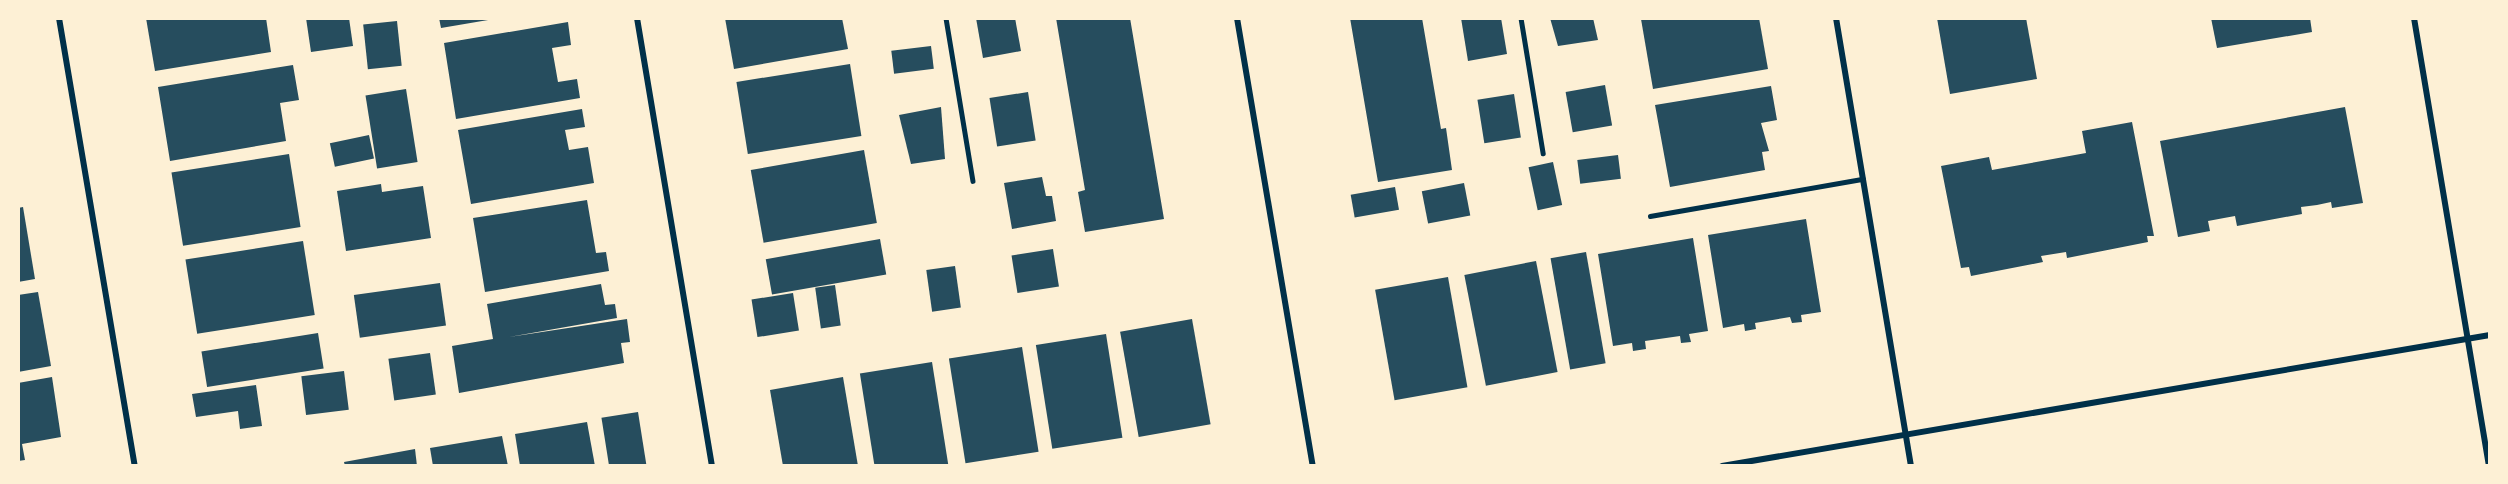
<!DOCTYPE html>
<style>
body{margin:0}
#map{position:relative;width:2508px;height:484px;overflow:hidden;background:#fdf0d5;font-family:Signika,sans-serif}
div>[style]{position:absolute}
.building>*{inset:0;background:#264d5e;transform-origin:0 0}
.service>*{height:4.5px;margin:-2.25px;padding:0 2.25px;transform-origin:2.25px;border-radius:2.25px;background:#003049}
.minor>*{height:6px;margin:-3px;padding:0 3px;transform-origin:3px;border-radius:3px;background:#003049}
span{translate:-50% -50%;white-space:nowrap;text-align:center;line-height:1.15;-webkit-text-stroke:5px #fdf0d5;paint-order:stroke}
.frame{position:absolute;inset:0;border:20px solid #fdf0d5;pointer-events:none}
</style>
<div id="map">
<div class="building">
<i style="clip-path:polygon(146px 18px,266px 18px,271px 52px,155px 71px)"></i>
<i style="clip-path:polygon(306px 18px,349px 18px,353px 46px,311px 52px)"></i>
<i style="clip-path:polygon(439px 18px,494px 18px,494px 19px,441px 28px)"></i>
<i style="clip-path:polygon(725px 18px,842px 18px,848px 49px,734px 69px)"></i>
<i style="clip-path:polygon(976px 18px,1015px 18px,1021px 51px,983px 58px)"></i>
<i style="clip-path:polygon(1056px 18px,1130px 18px,1164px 219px,1085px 232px,1078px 192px,1085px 190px)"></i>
<i style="clip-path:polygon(1350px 18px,1422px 18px,1441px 129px,1446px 128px,1452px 170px,1378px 182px)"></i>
<i style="clip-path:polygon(1461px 18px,1501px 18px,1507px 54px,1468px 61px)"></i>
<i style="clip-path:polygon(1550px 18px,1593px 18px,1598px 40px,1558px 46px)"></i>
<i style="clip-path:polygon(1759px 18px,1768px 69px,1653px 89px,1641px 19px)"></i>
<i style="clip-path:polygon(1937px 18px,2026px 18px,2037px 79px,1950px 94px)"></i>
<i style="clip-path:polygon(2211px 18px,2310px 18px,2312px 32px,2217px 48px)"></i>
<i style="left:397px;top:21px;width:45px;height:34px;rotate:84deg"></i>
<i style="clip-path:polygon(568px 22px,571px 45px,552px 48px,558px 82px,577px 79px,580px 98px,456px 119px,444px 43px)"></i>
<i style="left:931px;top:46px;width:23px;height:40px;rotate:83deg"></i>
<i style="left:850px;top:64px;width:73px;height:115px;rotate:81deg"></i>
<i style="clip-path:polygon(293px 65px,299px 100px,280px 103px,286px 141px,170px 161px,158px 87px)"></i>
<i style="left:1605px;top:85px;width:41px;height:40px;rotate:80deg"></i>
<i style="clip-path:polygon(1771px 86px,1777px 120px,1761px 123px,1769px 151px,1762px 152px,1765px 170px,1670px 187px,1655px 105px)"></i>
<i style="left:406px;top:89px;width:74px;height:41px;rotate:81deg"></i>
<i style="left:1028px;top:92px;width:49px;height:39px;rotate:81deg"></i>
<i style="left:1514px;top:94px;width:44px;height:37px;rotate:81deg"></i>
<i style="clip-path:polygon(941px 107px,945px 159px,911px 164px,899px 115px)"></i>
<i style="clip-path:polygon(2345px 107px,2363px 203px,2332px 208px,2331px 202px,2317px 205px,2301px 207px,2302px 214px,2237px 226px,2235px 216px,2224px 218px,2208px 221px,2210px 231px,2178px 237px,2160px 141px)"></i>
<i style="clip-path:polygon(582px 109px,585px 127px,565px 130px,569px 150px,588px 147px,594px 183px,471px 204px,458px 130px)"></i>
<i style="clip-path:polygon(2132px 122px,2154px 236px,2147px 236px,2148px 242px,2067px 258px,2066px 252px,2041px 256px,2043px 262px,1971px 276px,1969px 267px,1961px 268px,1941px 166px,1989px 157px,1992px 170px,2086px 153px,2082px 131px)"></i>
<i style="left:369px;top:135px;width:24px;height:40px;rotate:78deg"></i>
<i style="left:864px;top:150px;width:74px;height:115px;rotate:80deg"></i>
<i style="left:289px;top:154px;width:74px;height:119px;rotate:81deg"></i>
<i style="left:1618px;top:155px;width:24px;height:41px;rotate:83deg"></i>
<i style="left:1553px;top:162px;width:44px;height:25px;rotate:78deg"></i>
<i style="clip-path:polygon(1042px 177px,1046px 196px,1052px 196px,1056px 221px,1012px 229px,1004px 183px)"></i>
<i style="left:1464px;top:183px;width:33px;height:43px;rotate:79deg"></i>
<i style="clip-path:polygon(381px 184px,382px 192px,423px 186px,431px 238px,346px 251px,337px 191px)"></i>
<i style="left:1395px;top:187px;width:23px;height:45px;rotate:80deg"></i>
<i style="clip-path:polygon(587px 200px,596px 253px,606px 252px,609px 271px,485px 292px,473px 218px)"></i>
<i style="clip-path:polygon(23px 207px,35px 279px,18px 282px,18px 208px)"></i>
<i style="clip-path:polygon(1806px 219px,1821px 312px,1801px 315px,1802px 322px,1792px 323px,1790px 317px,1755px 323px,1756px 329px,1745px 331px,1744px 324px,1723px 328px,1708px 235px)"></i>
<i style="clip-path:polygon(1693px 238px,1708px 331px,1689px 334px,1691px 342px,1681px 343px,1680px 336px,1645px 341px,1646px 349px,1633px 351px,1632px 343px,1613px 346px,1598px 254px)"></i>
<i style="left:880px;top:239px;width:36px;height:116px;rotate:80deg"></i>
<i style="left:303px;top:241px;width:75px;height:119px;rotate:81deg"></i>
<i style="left:1053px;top:249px;width:38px;height:42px;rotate:81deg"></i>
<i style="left:1586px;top:252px;width:113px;height:36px;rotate:80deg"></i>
<i style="left:1536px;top:261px;width:113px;height:73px;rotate:79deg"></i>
<i style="left:955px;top:266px;width:42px;height:29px;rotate:82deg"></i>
<i style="left:1448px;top:277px;width:112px;height:74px;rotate:80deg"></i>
<i style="left:440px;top:283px;width:43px;height:87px;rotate:82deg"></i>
<i style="clip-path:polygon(601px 284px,605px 305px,615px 304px,617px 318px,509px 337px,627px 319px,630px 342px,621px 343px,624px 363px,459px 393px,452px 346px,493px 339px,487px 304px)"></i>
<i style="left:835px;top:285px;width:41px;height:20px;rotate:82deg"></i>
<i style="clip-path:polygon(38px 292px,51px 366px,18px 372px,18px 295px)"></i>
<i style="left:793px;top:293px;width:38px;height:42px;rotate:81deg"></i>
<i style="left:1192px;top:319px;width:107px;height:73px;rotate:80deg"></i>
<i style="left:318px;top:333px;width:36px;height:118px;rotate:81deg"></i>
<i style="left:1106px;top:334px;width:105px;height:71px;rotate:81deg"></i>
<i style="left:1022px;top:347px;width:106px;height:74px;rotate:81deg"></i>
<i style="left:430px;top:353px;width:42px;height:42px;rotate:82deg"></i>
<i style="left:932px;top:362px;width:105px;height:73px;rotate:81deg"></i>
<i style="left:344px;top:371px;width:39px;height:43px;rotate:83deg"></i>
<i style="clip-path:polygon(52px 377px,61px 437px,22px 444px,25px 460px,18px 461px,18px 383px)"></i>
<i style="clip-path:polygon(843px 377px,858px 466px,783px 466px,770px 390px)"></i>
<i style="clip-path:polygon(256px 385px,262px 426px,240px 429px,238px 411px,196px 417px,192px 394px)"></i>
<i style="left:638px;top:412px;width:55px;height:37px;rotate:81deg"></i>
<i style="clip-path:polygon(587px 422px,595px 466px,520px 466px,515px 434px)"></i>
<i style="clip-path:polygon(502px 436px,508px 466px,433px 466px,430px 448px)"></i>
<i style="clip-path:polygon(415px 449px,417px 466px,345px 466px,344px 462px)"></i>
</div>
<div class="service">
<i style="left:946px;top:18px;width:165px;rotate:80.6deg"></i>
<i style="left:1521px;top:18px;width:137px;rotate:80.7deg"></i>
<i style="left:1650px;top:216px;width:216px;rotate:-9.9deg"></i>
</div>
<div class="minor">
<i style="left:59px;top:18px;width:454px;rotate:80.4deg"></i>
<i style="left:637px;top:18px;width:454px;rotate:80.5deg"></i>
<i style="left:1237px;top:18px;width:454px;rotate:80.4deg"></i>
<i style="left:1836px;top:18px;width:454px;rotate:80.5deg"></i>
<i style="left:2414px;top:18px;width:454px;rotate:80.5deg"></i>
<i style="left:1722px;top:466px;width:779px;rotate:-9.68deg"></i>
</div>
<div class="frame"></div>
</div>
